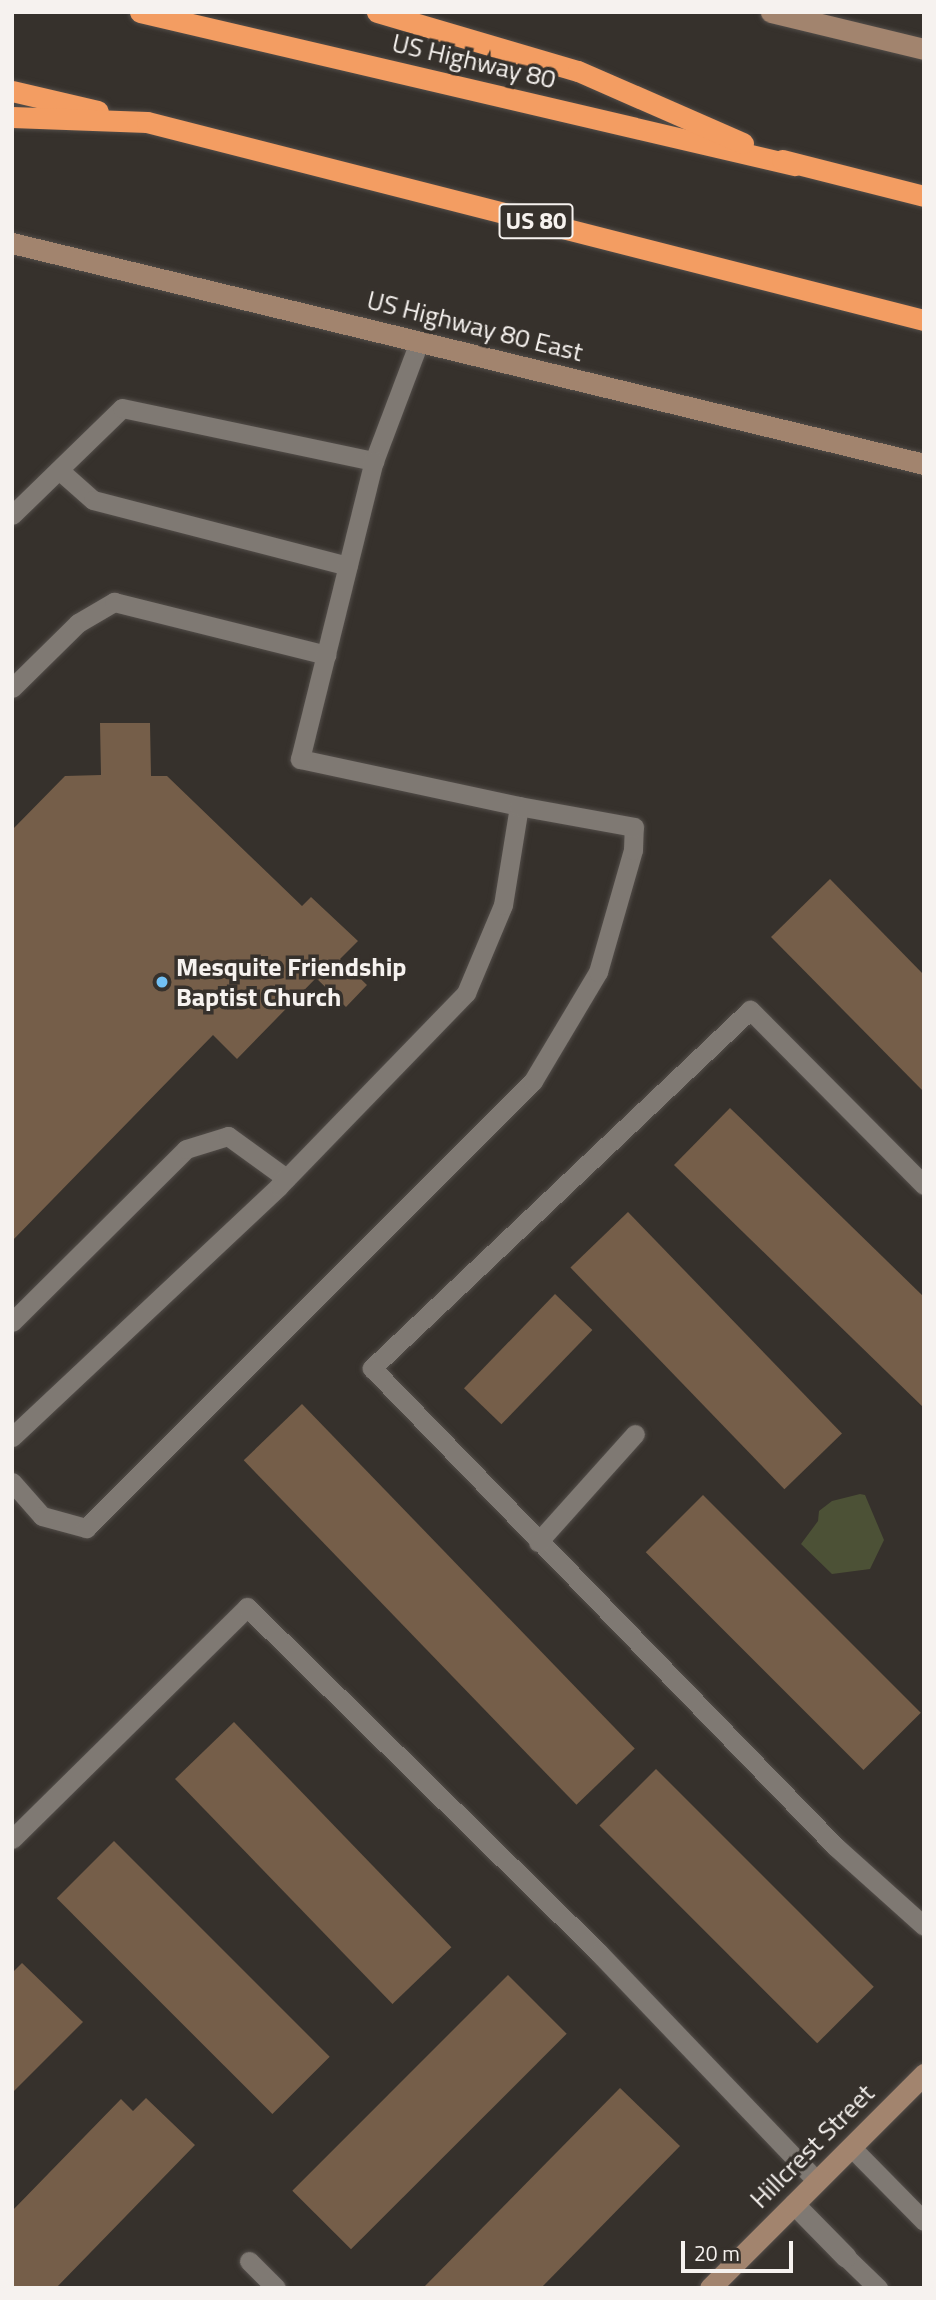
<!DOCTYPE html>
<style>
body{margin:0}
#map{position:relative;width:936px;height:2300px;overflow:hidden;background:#36312c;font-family:"Titillium Web",sans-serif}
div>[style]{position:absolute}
.green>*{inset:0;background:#4c5136}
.building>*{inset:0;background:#755e49;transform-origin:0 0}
.roads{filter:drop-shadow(0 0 2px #524d49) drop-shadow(0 0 2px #524d49)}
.lane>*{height:19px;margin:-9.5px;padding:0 9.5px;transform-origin:9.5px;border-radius:9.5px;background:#7f7973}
.street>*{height:21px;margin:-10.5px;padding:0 10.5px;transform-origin:10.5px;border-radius:10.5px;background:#7f7973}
.secondary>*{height:21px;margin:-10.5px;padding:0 10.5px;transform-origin:10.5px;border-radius:10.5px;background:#a2846e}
.highway>*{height:21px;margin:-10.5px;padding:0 10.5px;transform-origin:10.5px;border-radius:10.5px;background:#f39d62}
.dots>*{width:19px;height:19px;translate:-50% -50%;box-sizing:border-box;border:4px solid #36312c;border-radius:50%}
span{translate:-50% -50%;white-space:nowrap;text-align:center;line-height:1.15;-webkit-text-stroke:7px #36312c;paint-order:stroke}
.shield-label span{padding:2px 5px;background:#36312c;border:2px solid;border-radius:5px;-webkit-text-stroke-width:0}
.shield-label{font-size:24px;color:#f6f2ef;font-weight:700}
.street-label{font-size:26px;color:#f6f2ef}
.poi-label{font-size:26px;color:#f6f2ef;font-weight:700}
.left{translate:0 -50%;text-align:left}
.frame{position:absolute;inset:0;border:14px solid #f6f2ef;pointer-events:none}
.scale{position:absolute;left:681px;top:2241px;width:112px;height:32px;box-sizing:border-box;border:4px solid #f6f2ef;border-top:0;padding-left:9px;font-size:21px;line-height:24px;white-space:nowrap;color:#f6f2ef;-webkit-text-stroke:5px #36312c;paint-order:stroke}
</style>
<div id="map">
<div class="green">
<i style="clip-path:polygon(860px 1494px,865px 1495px,884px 1540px,870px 1569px,832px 1574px,801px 1544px,818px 1521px,819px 1511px,832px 1501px)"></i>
</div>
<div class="building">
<i style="clip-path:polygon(100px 723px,150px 723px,151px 776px,167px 776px,302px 906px,311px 897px,358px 941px,340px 959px,367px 985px,346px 1007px,316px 978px,237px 1059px,213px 1035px,12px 1241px,12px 830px,65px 776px,101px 775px)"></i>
<i style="clip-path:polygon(830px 879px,924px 975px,924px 1092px,771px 937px)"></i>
<i style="clip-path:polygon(730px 1108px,924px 1297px,924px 1408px,674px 1165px)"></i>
<i style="left:628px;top:1212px;width:308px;height:80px;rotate:46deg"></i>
<i style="left:555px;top:1294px;width:52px;height:131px;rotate:44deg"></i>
<i style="left:302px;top:1404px;width:479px;height:81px;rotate:46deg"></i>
<i style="left:703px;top:1495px;width:308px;height:81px;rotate:45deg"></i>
<i style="left:234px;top:1722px;width:313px;height:82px;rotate:46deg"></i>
<i style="left:656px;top:1769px;width:308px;height:80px;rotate:45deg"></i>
<i style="left:114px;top:1841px;width:305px;height:81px;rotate:45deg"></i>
<i style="clip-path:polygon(22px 1963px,83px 2022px,12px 2093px,12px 1973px)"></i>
<i style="left:508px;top:1975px;width:83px;height:305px;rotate:45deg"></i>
<i style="clip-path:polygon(620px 2088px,680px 2146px,541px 2288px,423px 2288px)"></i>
<i style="clip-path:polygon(146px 2098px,195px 2145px,56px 2288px,12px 2288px,12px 2211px,121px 2099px,133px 2111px)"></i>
</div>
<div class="roads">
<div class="lane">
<i style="left:59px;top:470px;width:45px;rotate:41.4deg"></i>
<i style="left:93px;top:500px;width:263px;rotate:14.5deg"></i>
<i style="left:12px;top:515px;width:153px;rotate:-44.2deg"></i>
<i style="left:122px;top:408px;width:258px;rotate:11.9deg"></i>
<i style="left:374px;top:461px;width:127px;rotate:-69.3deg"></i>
<i style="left:12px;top:688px;width:93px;rotate:-44.6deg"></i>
<i style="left:78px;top:623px;width:42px;rotate:-30.3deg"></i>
<i style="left:114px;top:602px;width:219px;rotate:14deg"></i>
<i style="left:924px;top:1185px;width:247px;rotate:-134.8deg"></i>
<i style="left:750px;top:1010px;width:521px;rotate:136.56deg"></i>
<i style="left:372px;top:1368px;width:667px;rotate:45.91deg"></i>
<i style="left:836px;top:1847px;width:118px;rotate:41.9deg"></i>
<i style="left:12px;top:1322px;width:245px;rotate:-44.8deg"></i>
<i style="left:186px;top:1149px;width:44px;rotate:-17.2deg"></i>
<i style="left:228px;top:1136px;width:72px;rotate:35.9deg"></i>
<i style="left:12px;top:1437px;width:366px;rotate:-43.2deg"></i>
<i style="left:279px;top:1186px;width:269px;rotate:-45.9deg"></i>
<i style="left:466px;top:993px;width:95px;rotate:-67.2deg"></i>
<i style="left:503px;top:905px;width:100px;rotate:-80.8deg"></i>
<i style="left:519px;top:806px;width:224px;rotate:-167.9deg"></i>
<i style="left:300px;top:759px;width:307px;rotate:-76.1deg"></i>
<i style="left:12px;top:1482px;width:45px;rotate:48.6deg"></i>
<i style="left:42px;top:1516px;width:46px;rotate:15.3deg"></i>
<i style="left:86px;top:1528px;width:632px;rotate:-45deg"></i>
<i style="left:533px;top:1081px;width:127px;rotate:-59.2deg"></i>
<i style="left:598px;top:972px;width:127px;rotate:-74deg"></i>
<i style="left:633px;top:850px;width:23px;rotate:-88deg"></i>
<i style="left:634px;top:827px;width:117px;rotate:-169.7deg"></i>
<i style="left:538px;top:1542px;width:145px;rotate:-48.1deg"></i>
<i style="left:12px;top:1839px;width:330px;rotate:-44.6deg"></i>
<i style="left:247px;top:1607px;width:494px;rotate:44.5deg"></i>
<i style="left:599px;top:1953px;width:315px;rotate:46.3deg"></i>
<i style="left:851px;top:2147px;width:104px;rotate:45.4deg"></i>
<i style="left:846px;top:2257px;width:45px;rotate:44.1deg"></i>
<i style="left:249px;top:2261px;width:38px;rotate:45deg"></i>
</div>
<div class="street">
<i style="left:794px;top:2204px;width:74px;rotate:45.5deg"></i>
</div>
<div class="secondary">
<i style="left:771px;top:12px;width:157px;rotate:13.6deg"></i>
<i style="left:12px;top:243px;width:938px;rotate:13.62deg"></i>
<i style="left:710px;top:2288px;width:303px;rotate:-45deg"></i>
</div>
<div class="highway">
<i style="left:140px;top:12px;width:672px;rotate:13.17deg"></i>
<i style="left:377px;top:12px;width:209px;rotate:16.4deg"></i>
<i style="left:578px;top:71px;width:180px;rotate:23.6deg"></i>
<i style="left:12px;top:91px;width:88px;rotate:13.1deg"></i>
<i style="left:12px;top:117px;width:135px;rotate:2.1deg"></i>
<i style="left:147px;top:122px;width:802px;rotate:14.3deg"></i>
<i style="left:782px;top:160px;width:146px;rotate:14.2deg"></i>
</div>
</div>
<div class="dots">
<i style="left:162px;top:982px;background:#72c1f5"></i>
</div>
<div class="shield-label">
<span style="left:536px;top:221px">US 80</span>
</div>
<div class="street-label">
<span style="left:474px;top:61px;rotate:13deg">US Highway 80</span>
<span style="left:475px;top:326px;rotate:14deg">US Highway 80 East</span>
<span style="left:812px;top:2146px;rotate:-45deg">Hillcrest Street</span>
</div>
<div class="poi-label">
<span class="left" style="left:176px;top:982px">Mesquite Friendship<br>Baptist Church</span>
</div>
<div class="frame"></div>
<div class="scale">20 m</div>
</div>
